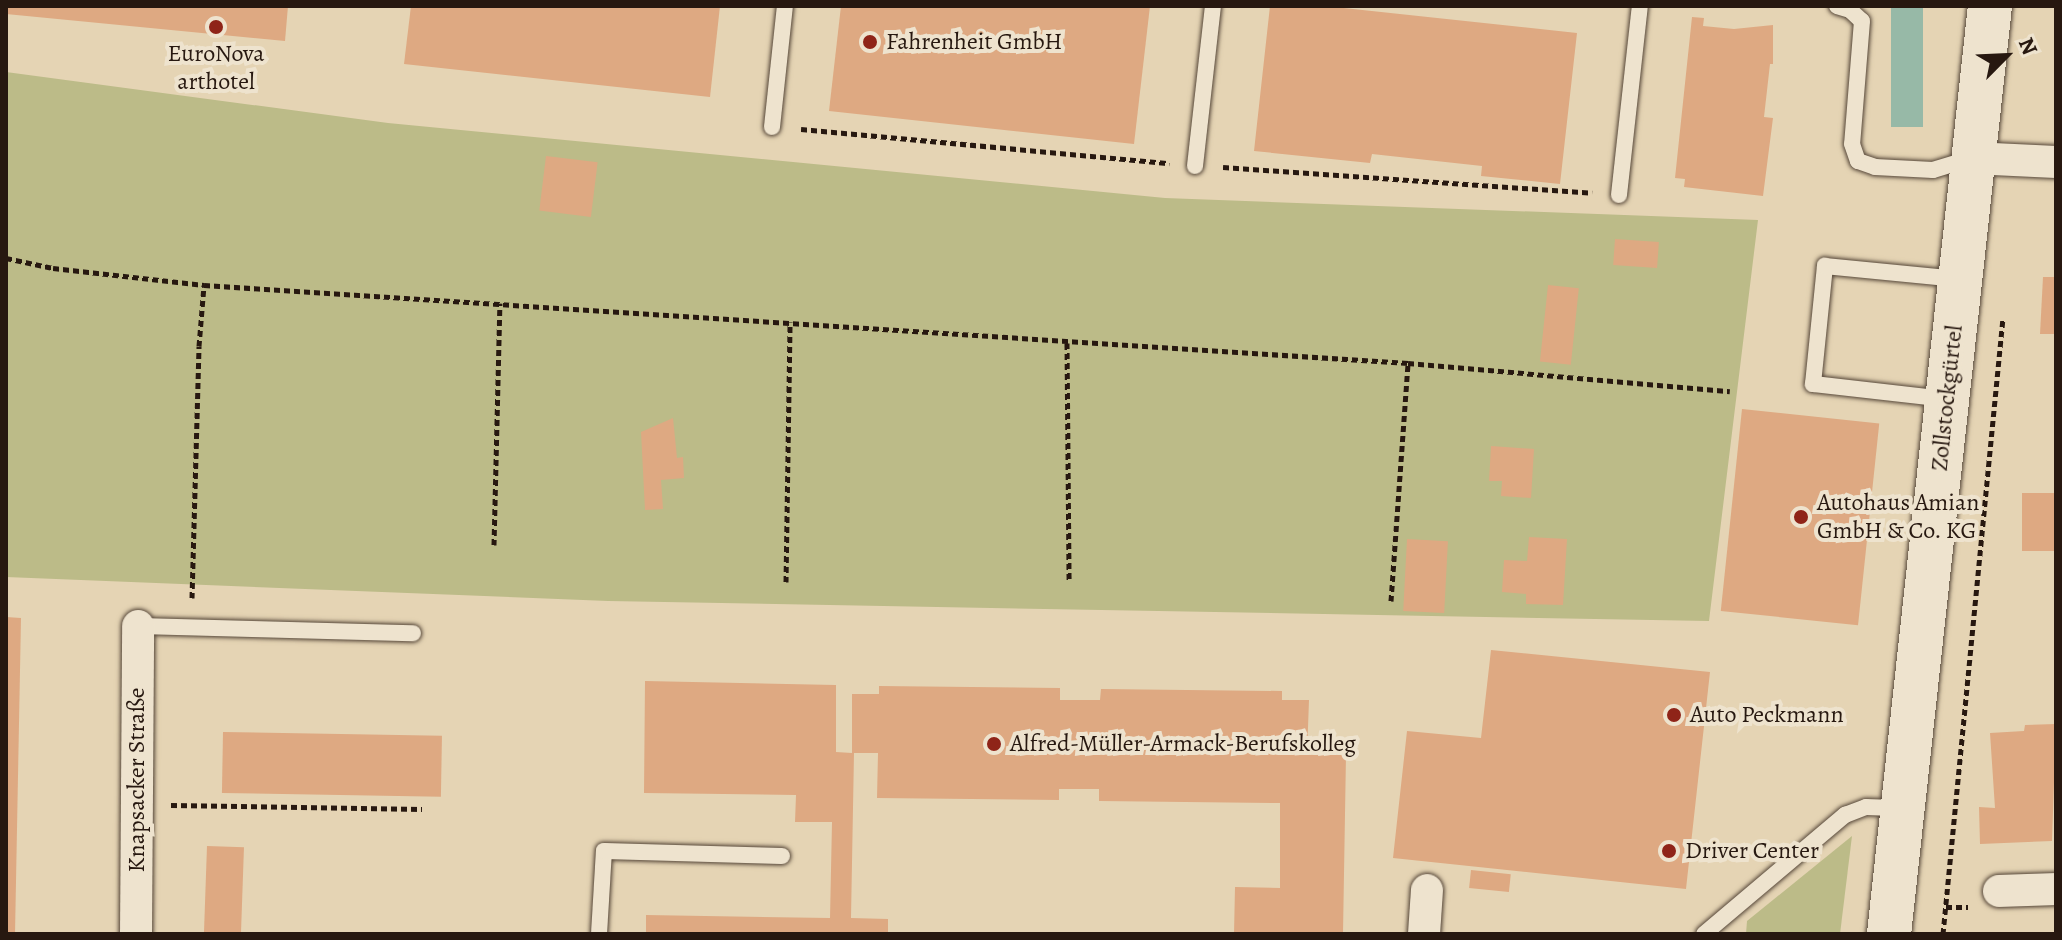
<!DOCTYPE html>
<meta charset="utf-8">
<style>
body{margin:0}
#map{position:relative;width:2062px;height:940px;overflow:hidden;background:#e5d4b4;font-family:Alegreya,serif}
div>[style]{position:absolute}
.green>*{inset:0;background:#bcbb88}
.water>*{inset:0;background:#97b9a7;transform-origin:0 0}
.building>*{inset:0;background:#dea982;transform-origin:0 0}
.path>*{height:5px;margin-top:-2.5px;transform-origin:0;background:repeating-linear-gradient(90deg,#271810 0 6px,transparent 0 10px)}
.roads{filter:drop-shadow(0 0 2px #564739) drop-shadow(0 0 2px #564739)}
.service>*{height:16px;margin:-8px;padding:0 8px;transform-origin:8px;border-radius:8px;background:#eee3ce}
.minor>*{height:32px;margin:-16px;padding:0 16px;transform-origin:16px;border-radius:16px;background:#eee3ce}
.secondary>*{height:44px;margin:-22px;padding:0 22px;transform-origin:22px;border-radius:22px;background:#eee3ce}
.dots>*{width:22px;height:22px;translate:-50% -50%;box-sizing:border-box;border:4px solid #eee3ce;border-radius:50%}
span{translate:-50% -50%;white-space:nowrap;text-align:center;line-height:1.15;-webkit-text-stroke:8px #eee3ce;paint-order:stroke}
.poi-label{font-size:24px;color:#271810}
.left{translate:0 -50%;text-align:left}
.street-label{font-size:24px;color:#271810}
.frame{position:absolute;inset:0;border:8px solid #271810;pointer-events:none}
.north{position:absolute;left:1966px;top:16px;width:80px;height:80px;-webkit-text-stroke:6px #eee3ce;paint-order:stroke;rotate:66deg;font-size:22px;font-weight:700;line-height:32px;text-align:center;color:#271810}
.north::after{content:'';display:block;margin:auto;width:28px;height:36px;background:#271810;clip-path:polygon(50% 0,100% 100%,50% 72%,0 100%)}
</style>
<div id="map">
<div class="green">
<i style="clip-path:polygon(6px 72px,388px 123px,1165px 198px,1758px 220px,1709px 621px,608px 601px,6px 577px)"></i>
<i style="clip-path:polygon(1852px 836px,1840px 934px,1746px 934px,1747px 921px)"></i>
</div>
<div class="water">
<i style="left:1891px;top:6px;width:32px;height:121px"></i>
</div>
<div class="building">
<i style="clip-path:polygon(6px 6px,288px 6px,285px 41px,6px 14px)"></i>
<i style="clip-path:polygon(411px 6px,720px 6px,710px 97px,404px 64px)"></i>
<i style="clip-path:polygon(841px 6px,1150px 6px,1134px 144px,829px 111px)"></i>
<i style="clip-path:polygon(1270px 6px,1325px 6px,1577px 33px,1560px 184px,1481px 176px,1482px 166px,1372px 154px,1370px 163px,1254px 151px)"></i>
<i style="clip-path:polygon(1692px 17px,1704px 18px,1703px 26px,1734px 29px,1773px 25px,1773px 64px,1770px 64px,1764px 117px,1773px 118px,1763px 196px,1684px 187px,1685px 179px,1675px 178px)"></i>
<i style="left:546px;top:156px;width:52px;height:55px;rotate:7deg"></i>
<i style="left:1615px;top:239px;width:44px;height:26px;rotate:4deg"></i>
<i style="clip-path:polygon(2043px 277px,2056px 277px,2056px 334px,2040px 334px)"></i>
<i style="left:1548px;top:285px;width:31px;height:77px;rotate:6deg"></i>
<i style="left:1742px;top:409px;width:138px;height:203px;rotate:6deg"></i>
<i style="clip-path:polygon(673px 418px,677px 458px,683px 457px,684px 478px,661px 480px,663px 509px,645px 510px,641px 432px)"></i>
<i style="clip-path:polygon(1491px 446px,1534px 449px,1531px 498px,1501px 496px,1502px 481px,1489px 481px)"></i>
<i style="left:2056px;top:493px;width:58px;height:34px;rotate:90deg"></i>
<i style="clip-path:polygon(1529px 537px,1567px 539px,1563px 605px,1526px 604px,1526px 594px,1502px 592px,1504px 560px,1527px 561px)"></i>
<i style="left:1407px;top:539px;width:41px;height:72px;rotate:3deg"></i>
<i style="clip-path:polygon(6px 617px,21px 618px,15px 934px,6px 934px)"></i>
<i style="clip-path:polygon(1491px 650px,1710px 672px,1686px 889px,1393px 858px,1407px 731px,1481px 738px)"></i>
<i style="clip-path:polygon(645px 681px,836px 685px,836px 752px,852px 753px,852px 694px,879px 694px,879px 686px,1060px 688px,1060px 700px,1100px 700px,1101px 689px,1282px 691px,1282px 700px,1309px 700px,1307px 755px,1346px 755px,1343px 934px,1234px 934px,1235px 887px,1280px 888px,1280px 803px,1099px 801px,1099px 789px,1059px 789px,1059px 800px,877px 798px,878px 753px,854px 753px,851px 918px,888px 919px,888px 934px,646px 934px,646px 915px,830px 918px,832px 822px,795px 822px,796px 795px,644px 793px)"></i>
<i style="clip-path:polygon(2056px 724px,2052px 841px,1980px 844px,1979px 807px,1995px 808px,1990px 733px,2024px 731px,2025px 725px)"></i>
<i style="left:223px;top:732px;width:219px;height:61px;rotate:1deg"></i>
<i style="left:207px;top:846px;width:37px;height:88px;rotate:2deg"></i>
<i style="left:1471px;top:870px;width:40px;height:18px;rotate:6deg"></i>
</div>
<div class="path">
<i style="left:801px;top:129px;width:370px;rotate:5.3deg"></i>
<i style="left:1223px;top:167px;width:370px;rotate:4deg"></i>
<i style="left:6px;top:258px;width:48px;rotate:12deg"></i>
<i style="left:53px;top:268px;width:152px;rotate:6.4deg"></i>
<i style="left:204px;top:285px;width:1207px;rotate:3.71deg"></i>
<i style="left:1408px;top:363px;width:323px;rotate:5deg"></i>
<i style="left:1067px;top:343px;width:238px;rotate:89.5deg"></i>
<i style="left:494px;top:545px;width:242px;rotate:-88.6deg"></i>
<i style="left:786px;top:582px;width:260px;rotate:-89.1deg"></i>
<i style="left:192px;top:598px;width:252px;rotate:-88.4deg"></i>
<i style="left:199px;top:346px;width:61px;rotate:-85.3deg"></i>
<i style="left:1391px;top:601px;width:239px;rotate:-85.9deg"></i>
<i style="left:171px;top:805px;width:251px;rotate:0.9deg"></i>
<i style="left:1946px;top:907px;width:22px"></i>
<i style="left:1943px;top:934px;width:619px;rotate:-84.44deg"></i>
</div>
<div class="roads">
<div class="service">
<i style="left:1837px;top:6px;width:14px;rotate:17deg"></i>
<i style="left:1850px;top:10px;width:16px;rotate:43deg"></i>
<i style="left:1862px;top:21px;width:123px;rotate:94.6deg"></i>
<i style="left:1852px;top:144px;width:18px;rotate:71deg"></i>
<i style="left:1858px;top:161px;width:18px;rotate:19deg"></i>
<i style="left:1875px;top:167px;width:58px;rotate:3deg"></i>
<i style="left:1933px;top:170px;width:38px;rotate:-17deg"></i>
<i style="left:772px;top:127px;width:122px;rotate:-83.9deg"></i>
<i style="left:1195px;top:166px;width:161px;rotate:-83.6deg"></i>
<i style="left:1619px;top:195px;width:190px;rotate:-83.7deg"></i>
<i style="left:1945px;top:399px;width:133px;rotate:-173.5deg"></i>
<i style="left:1813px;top:384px;width:119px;rotate:-84.2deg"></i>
<i style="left:1825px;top:266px;width:133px;rotate:5.6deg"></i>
<i style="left:138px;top:626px;width:275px;rotate:1.5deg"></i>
<i style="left:599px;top:934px;width:83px;rotate:-86.6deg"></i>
<i style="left:604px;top:851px;width:178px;rotate:1.6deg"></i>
<i style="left:1704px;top:934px;width:185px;rotate:-40.2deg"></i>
<i style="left:1845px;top:815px;width:22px;rotate:-21deg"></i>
<i style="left:1866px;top:807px;width:35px;rotate:2deg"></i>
</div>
<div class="minor">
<i style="left:1972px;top:158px;width:84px;rotate:2.7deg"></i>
<i style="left:1999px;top:891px;width:57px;rotate:-2deg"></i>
<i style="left:136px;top:934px;width:308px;rotate:-89.6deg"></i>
<i style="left:1424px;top:934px;width:44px;rotate:-86.1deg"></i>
</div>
<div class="secondary">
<i style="left:1889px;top:934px;width:933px;rotate:-83.79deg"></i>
</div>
</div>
<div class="dots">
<i style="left:216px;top:27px;background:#8f2418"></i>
<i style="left:870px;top:42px;background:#8f2418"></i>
<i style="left:1801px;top:517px;background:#8f2418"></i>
<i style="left:1674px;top:715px;background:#8f2418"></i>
<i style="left:994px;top:744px;background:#8f2418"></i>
<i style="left:1669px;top:851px;background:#8f2418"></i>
</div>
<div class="poi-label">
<span class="left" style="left:886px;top:42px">Fahrenheit GmbH</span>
<span style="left:216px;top:68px">EuroNova<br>arthotel</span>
<span class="left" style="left:1817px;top:517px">Autohaus Amian<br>GmbH &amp; Co. KG</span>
<span class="left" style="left:1690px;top:715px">Auto Peckmann</span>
<span class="left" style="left:1010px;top:744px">Alfred-Müller-Armack-Berufskolleg</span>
<span class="left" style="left:1685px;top:851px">Driver Center</span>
</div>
<div class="street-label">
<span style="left:1947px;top:398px;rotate:-84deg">Zollstockgürtel</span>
<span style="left:137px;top:780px;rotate:-90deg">Knapsacker Straße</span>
</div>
<div class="frame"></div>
<div class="north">N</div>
</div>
